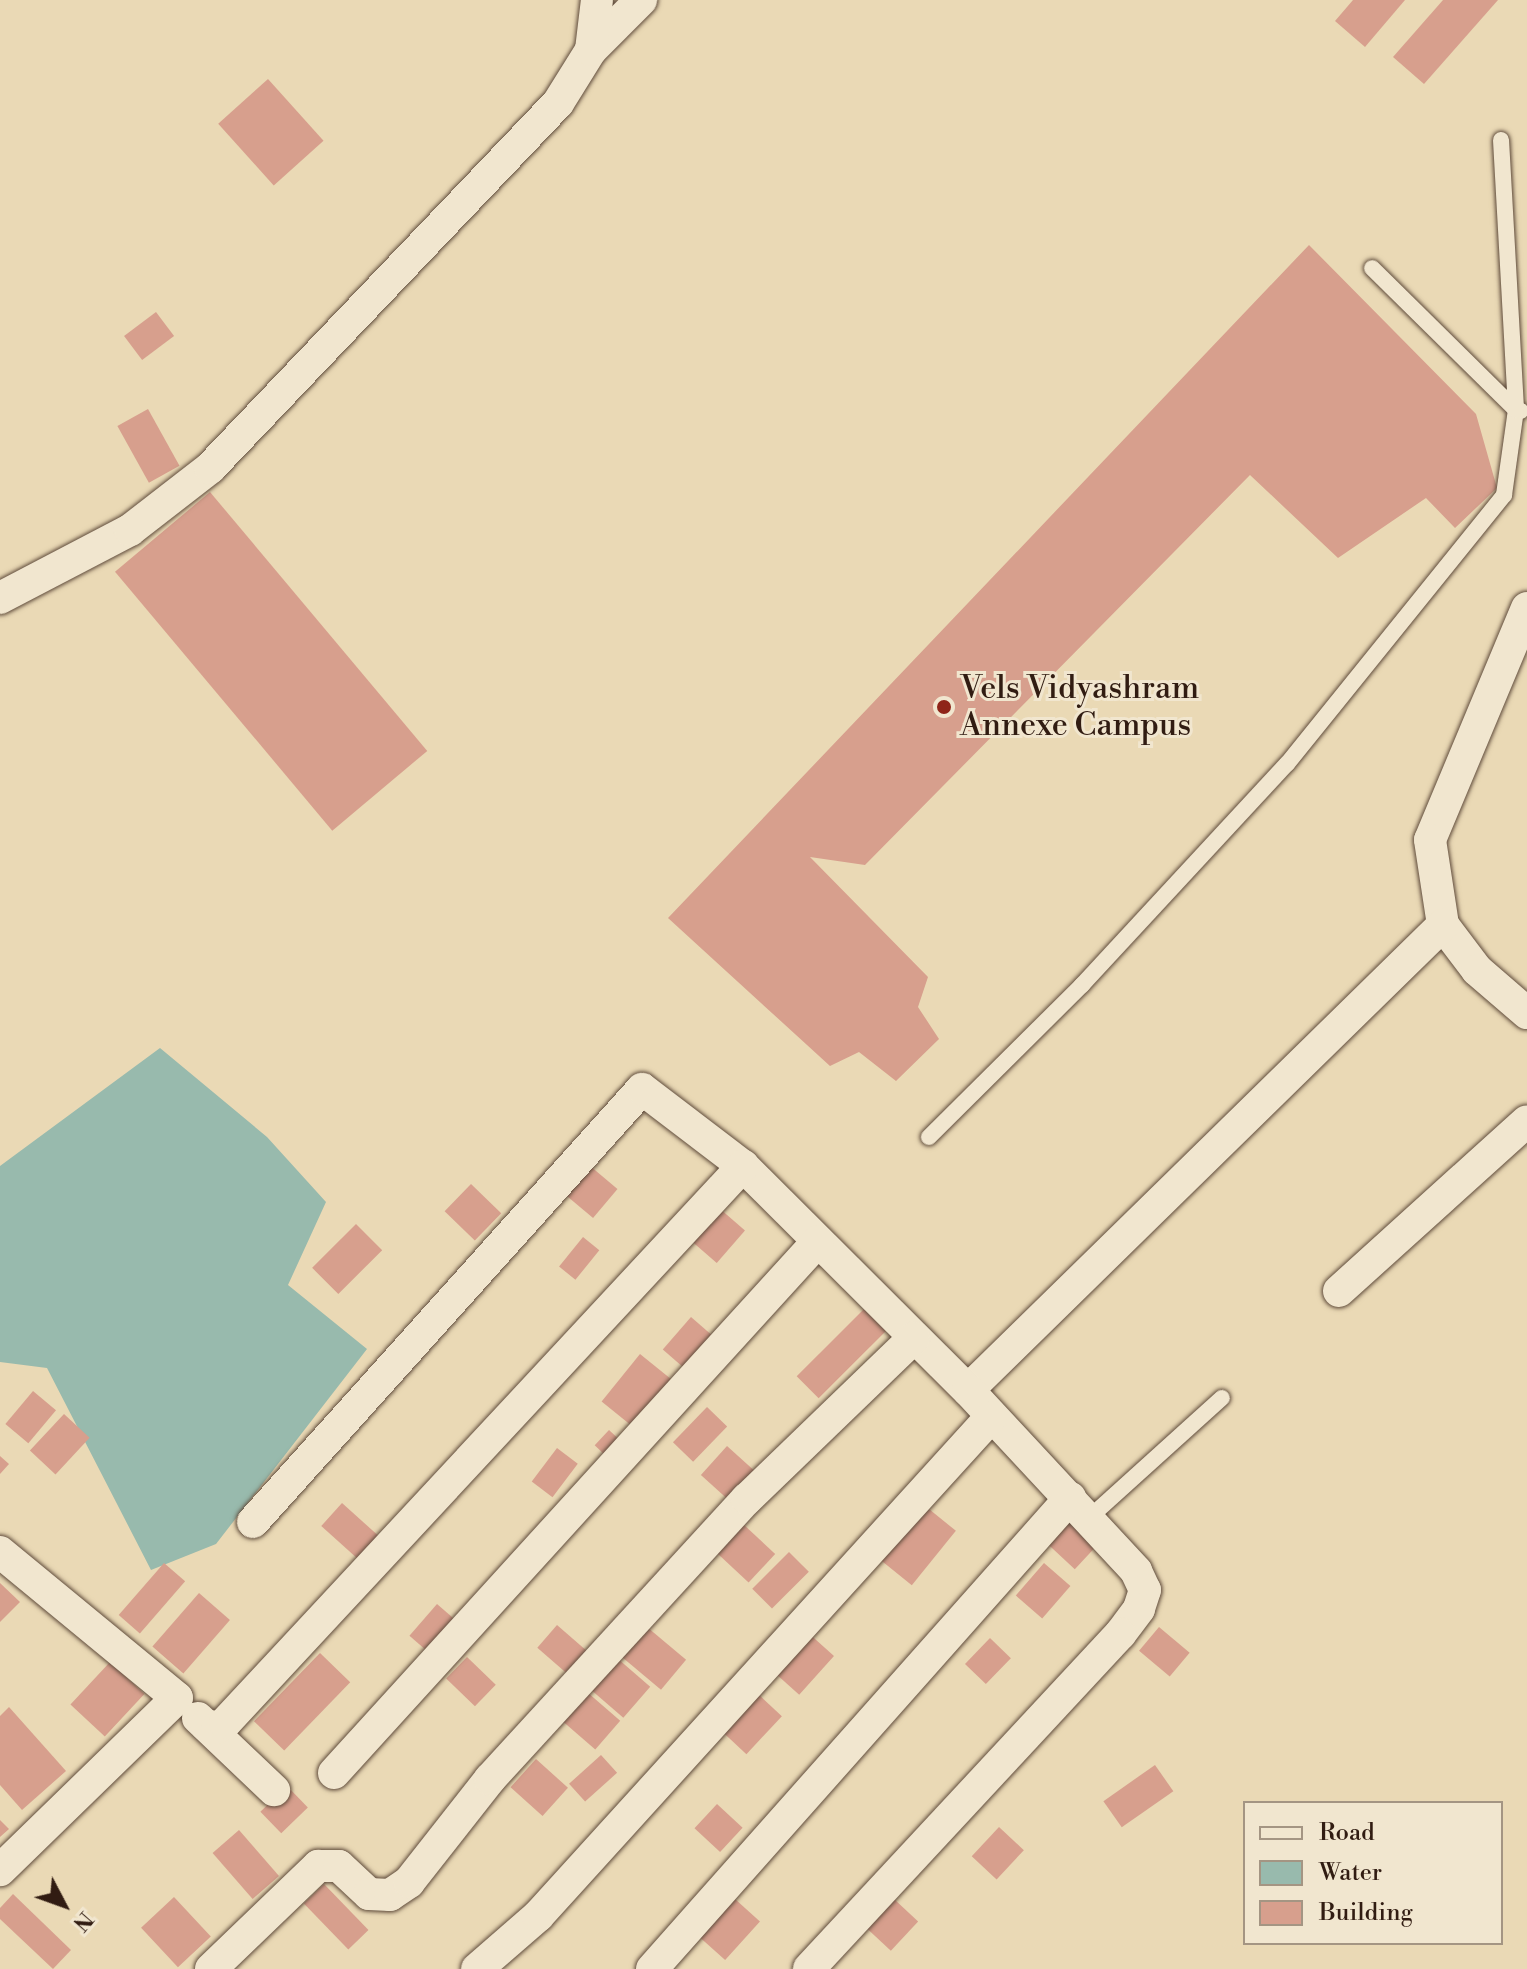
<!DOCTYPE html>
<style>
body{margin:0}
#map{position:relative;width:1527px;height:1969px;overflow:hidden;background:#ead9b5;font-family:"Libre Bodoni",serif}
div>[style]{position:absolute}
.water>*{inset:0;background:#98baad}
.building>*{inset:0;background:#d79f8d;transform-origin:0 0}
.roads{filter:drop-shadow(0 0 2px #5f4b3b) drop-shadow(0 0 2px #5f4b3b)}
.service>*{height:16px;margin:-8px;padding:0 8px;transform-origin:8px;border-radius:8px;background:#f1e6cf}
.minor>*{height:32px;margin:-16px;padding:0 16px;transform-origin:16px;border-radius:16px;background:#f1e6cf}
.dots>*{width:22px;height:22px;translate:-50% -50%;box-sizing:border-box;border:4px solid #f1e6cf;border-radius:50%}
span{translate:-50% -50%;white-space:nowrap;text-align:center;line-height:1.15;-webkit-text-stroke:6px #f1e6cf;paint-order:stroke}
.poi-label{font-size:32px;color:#311c12}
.left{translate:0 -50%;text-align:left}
.legend{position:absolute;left:1243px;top:1801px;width:260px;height:144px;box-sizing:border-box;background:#f1e6cf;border:2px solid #a49583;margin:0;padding:10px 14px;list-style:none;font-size:24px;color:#311c12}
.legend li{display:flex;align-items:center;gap:16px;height:40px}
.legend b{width:40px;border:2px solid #a49583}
.north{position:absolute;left:24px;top:1865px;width:80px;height:80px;-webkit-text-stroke:6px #f1e6cf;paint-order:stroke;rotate:131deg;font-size:22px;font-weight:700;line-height:32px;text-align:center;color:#311c12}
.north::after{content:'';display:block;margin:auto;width:28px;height:36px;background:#311c12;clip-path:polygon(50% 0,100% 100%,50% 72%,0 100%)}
</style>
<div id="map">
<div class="water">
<i style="clip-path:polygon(160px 1048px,267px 1137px,326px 1202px,288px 1285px,367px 1349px,216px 1544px,151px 1570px,47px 1368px,0 1362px,0 1166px)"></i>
</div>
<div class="building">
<i style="clip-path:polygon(1353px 0,1405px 0,1365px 47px,1335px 21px)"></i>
<i style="clip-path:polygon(1443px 0,1498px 0,1424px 84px,1393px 57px)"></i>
<i style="left:268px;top:79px;width:83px;height:67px;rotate:48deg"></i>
<i style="clip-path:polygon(1309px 245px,1476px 414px,1497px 488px,1455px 528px,1426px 498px,1338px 558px,1250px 475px,865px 865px,810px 857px,928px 977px,918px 1007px,939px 1039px,896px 1081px,859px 1052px,830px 1066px,668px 918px)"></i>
<i style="left:156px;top:312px;width:30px;height:40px;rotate:53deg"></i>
<i style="left:148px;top:409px;width:65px;height:35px;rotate:61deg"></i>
<i style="left:210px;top:492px;width:338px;height:124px;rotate:50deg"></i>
<i style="left:583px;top:1160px;width:45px;height:38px;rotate:40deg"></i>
<i style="left:471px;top:1184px;width:42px;height:38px;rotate:44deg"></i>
<i style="left:711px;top:1201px;width:45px;height:43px;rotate:41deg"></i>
<i style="left:356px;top:1224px;width:37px;height:62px;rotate:45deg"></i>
<i style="left:583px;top:1237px;width:21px;height:38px;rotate:39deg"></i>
<i style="left:866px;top:1307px;width:31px;height:98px;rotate:45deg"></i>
<i style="left:691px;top:1317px;width:29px;height:43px;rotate:41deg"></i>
<i style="left:640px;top:1354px;width:43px;height:61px;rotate:39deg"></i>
<i style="left:33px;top:1391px;width:30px;height:43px;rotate:40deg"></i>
<i style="left:707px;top:1407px;width:28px;height:49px;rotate:44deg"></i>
<i style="left:64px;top:1414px;width:35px;height:50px;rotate:43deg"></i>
<i style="left:609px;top:1430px;width:18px;height:21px;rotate:43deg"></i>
<i style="left:727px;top:1446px;width:38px;height:39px;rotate:42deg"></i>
<i style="left:557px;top:1448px;width:26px;height:42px;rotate:37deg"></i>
<i style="clip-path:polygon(0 1456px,9px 1464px,0 1474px)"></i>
<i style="left:342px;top:1503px;width:52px;height:31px;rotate:42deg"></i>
<i style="left:924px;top:1505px;width:41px;height:70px;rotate:39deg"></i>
<i style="left:1066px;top:1520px;width:40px;height:30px;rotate:43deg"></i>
<i style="left:743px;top:1524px;width:44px;height:39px;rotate:43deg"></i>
<i style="left:789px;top:1552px;width:28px;height:52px;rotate:45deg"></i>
<i style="left:164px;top:1563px;width:28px;height:69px;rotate:41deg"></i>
<i style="left:1044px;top:1563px;width:35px;height:43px;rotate:41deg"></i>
<i style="clip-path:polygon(0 1583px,20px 1602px,0 1622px)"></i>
<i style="left:199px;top:1593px;width:41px;height:71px;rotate:41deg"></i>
<i style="left:437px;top:1604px;width:29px;height:42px;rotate:41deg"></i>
<i style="left:557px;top:1625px;width:45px;height:30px;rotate:41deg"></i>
<i style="left:647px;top:1627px;width:51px;height:39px;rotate:40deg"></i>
<i style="left:1159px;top:1627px;width:40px;height:31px;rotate:40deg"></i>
<i style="left:805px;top:1630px;width:39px;height:52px;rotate:42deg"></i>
<i style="left:990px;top:1638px;width:29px;height:36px;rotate:44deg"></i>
<i style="left:320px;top:1653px;width:42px;height:95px;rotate:44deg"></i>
<i style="left:467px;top:1657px;width:40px;height:30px;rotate:44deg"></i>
<i style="left:617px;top:1658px;width:44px;height:41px;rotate:41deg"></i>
<i style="left:110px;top:1662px;width:47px;height:58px;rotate:43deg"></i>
<i style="left:587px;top:1692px;width:44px;height:38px;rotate:41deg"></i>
<i style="left:757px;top:1693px;width:34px;height:52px;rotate:43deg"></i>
<i style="clip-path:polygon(9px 1707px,66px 1771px,22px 1810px,0 1785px,0 1716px)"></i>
<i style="left:601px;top:1755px;width:24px;height:43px;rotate:48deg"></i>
<i style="left:536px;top:1759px;width:43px;height:38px;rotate:42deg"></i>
<i style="left:1155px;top:1765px;width:32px;height:63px;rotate:55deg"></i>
<i style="left:287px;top:1786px;width:30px;height:37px;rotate:46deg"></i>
<i style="left:717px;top:1804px;width:35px;height:33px;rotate:43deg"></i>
<i style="clip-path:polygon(0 1820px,9px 1829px,0 1837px)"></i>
<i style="left:999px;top:1827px;width:34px;height:40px;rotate:43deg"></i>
<i style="left:239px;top:1830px;width:61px;height:35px;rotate:49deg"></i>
<i style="left:324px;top:1884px;width:64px;height:28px;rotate:46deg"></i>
<i style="left:725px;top:1890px;width:47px;height:52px;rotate:42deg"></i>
<i style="clip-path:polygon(13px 1894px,71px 1950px,53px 1969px,0 1919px,0 1908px)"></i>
<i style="left:174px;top:1897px;width:54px;height:45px;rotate:47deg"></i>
<i style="left:894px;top:1899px;width:33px;height:40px;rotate:43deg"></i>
</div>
<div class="roads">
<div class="service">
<i style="left:1501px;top:140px;width:270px;rotate:86.8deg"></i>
<i style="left:1516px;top:410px;width:5px;rotate:11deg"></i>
<i style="left:929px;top:1137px;width:216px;rotate:-44.8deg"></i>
<i style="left:1082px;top:985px;width:301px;rotate:-47.2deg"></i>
<i style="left:1287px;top:764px;width:346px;rotate:-51.1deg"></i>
<i style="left:1504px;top:495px;width:86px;rotate:-82deg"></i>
<i style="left:1516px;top:410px;width:202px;rotate:-135.4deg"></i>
<i style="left:1089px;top:1518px;width:179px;rotate:-42.1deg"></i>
</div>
<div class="minor">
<i style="left:591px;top:50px;width:71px;rotate:-45deg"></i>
<i style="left:0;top:598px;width:147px;rotate:-27.6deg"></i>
<i style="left:130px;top:530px;width:101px;rotate:-37.8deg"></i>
<i style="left:210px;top:468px;width:504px;rotate:-46.37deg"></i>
<i style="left:558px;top:103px;width:62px;rotate:-58.1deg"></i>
<i style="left:591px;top:50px;width:50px;rotate:-83.2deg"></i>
<i style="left:1527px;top:608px;width:251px;rotate:112.7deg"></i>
<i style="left:1430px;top:840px;width:86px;rotate:81.3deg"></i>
<i style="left:1443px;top:925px;width:56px;rotate:52.9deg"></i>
<i style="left:1477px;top:970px;width:66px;rotate:40.7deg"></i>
<i style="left:1339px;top:1291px;width:253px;rotate:-42.1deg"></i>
<i style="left:968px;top:1390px;width:665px;rotate:-44.39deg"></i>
<i style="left:253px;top:1522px;width:582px;rotate:-48.06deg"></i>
<i style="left:642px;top:1089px;width:127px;rotate:37.3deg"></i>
<i style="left:743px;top:1166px;width:317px;rotate:44.9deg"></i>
<i style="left:968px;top:1390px;width:247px;rotate:47.1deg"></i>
<i style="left:1136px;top:1571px;width:21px;rotate:65deg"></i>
<i style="left:1145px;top:1590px;width:20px;rotate:108deg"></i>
<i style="left:1139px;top:1609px;width:31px;rotate:127deg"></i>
<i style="left:1120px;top:1634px;width:457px;rotate:132.9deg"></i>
<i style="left:0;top:1552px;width:229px;rotate:39.5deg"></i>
<i style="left:177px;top:1698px;width:247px;rotate:135.8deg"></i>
<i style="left:198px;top:1718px;width:105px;rotate:43.5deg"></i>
<i style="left:206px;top:1725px;width:11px;rotate:15deg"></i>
<i style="left:217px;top:1728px;width:9px;rotate:-32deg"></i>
<i style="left:225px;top:1723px;width:761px;rotate:-47.08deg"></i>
<i style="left:334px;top:1773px;width:719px;rotate:-47.7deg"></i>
<i style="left:211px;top:1969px;width:149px;rotate:-43.9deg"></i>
<i style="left:318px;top:1866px;width:21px"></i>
<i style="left:339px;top:1866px;width:41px;rotate:43deg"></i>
<i style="left:369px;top:1894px;width:21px;rotate:3deg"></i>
<i style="left:390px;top:1895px;width:23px;rotate:-34deg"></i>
<i style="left:409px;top:1882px;width:131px;rotate:-51.8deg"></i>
<i style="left:490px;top:1779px;width:380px;rotate:-47.5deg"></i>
<i style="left:747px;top:1499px;width:232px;rotate:-44deg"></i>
<i style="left:477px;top:1969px;width:81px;rotate:-41deg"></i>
<i style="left:538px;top:1916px;width:674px;rotate:-47.77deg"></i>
<i style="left:652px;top:1969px;width:630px;rotate:-48.41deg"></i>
</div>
</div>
<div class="dots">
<i style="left:944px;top:707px;background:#8f2418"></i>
</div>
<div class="poi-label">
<span class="left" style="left:960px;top:707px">Vels Vidyashram<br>Annexe Campus</span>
</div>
<ul class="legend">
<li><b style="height:10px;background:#f1e6cf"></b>Road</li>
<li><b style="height:22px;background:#98baad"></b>Water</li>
<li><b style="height:22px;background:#d79f8d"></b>Building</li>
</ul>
<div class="north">N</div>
</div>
